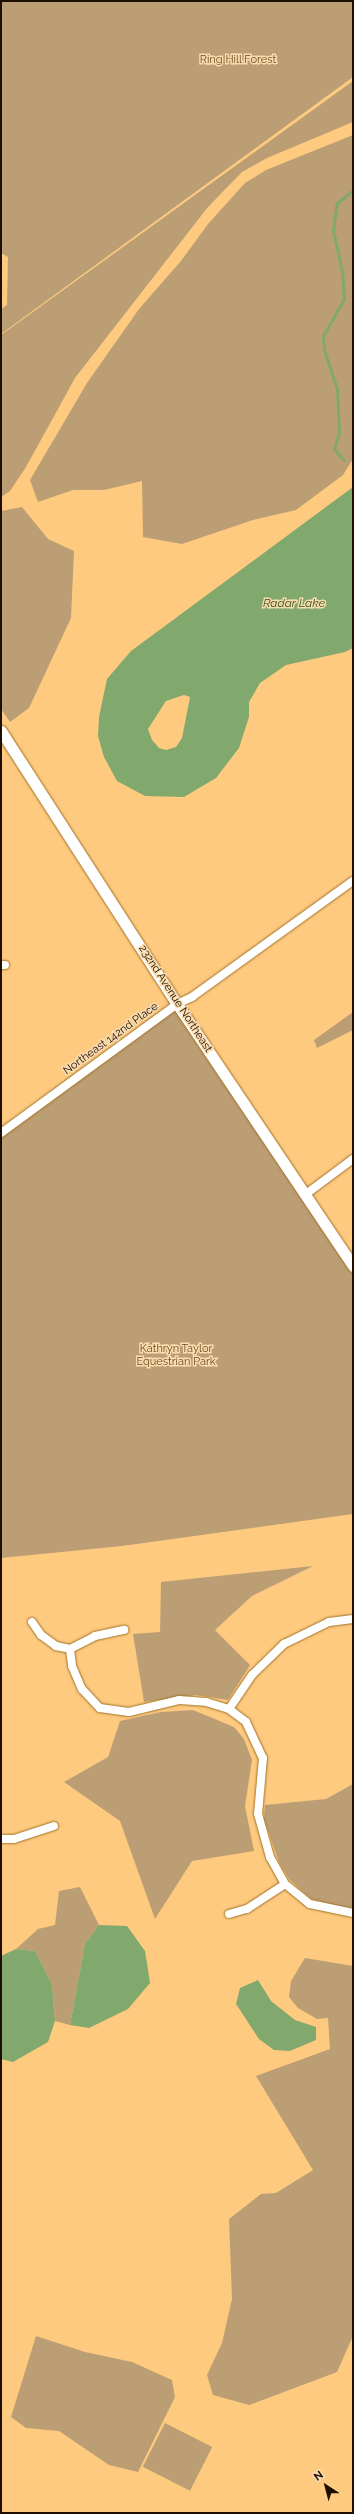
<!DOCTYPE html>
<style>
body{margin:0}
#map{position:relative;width:354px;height:2514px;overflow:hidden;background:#feca80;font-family:Raleway,sans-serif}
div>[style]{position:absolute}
.green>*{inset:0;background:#bc9e74;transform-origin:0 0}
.water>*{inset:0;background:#81a96d}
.stream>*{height:3px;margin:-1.5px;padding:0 1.5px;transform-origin:1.5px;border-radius:1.5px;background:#81a96d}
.roads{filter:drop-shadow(0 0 1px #a27325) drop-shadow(0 0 1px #a27325)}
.street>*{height:8px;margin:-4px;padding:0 4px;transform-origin:4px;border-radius:4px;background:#fff}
.secondary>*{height:11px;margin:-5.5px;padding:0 5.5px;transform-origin:5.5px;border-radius:5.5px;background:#fff}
span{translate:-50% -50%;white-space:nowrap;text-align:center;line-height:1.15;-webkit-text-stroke:3px #fbdcb1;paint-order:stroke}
.park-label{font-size:11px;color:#694b1c}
.street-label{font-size:11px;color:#1d0e00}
.water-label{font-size:12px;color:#2c5113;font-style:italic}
.frame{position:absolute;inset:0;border:2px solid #1d0e00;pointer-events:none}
.north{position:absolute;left:306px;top:2466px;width:40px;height:40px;-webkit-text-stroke:3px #fbdcb1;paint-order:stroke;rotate:324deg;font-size:11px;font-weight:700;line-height:16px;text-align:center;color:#1d0e00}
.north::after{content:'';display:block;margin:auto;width:14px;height:18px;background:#1d0e00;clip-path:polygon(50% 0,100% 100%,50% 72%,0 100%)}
</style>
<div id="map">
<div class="green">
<i style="clip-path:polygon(1px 1px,353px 1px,353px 77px,1px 334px,1px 309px,7px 305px,8px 257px,1px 253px)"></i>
<i style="clip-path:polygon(353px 81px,353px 122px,267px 158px,242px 172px,208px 207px,75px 378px,26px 467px,10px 491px,1px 497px,1px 335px)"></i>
<i style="clip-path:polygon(353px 135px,353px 459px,343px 475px,296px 510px,253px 520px,182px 544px,143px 537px,142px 481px,104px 490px,73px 490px,38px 502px,30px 480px,87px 383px,139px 309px,181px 261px,208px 224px,245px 183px,266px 170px)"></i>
<i style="clip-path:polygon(22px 507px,48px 539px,74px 551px,71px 618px,29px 708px,10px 722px,1px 709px,1px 511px)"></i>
<i style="clip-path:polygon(177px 1004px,353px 1266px,353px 1514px,122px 1546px,1px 1558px,1px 1134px)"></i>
<i style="clip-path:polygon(353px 1012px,353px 1030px,317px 1048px,314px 1040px)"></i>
<i style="clip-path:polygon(313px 1566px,252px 1596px,215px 1630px,250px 1665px,228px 1700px,196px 1695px,144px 1702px,133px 1634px,160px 1632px,161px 1582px)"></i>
<i style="clip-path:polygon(193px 1710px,234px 1727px,244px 1739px,252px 1760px,245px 1806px,254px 1851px,192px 1861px,155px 1919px,120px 1821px,64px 1782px,108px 1757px,120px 1721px,161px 1712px)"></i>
<i style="clip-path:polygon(353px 1784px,353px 1910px,311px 1899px,289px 1879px,279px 1862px,264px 1819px,265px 1805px,326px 1799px)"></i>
<i style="clip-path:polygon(80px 1887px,99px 1925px,85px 1944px,70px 2025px,55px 2021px,52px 1984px,35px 1951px,16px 1949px,38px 1929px,55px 1925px,59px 1891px)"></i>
<i style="clip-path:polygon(305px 1958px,353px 1966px,353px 2336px,337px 2372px,249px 2405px,213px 2395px,207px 2375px,222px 2343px,232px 2299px,229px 2219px,261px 2194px,276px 2193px,313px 2170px,256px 2076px,330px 2049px,328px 2018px,317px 2019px,298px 2008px,289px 1997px,291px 1981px)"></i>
<i style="clip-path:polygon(36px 2336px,85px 2352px,132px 2362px,172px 2380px,175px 2397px,138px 2472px,109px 2465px,59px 2431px,26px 2428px,11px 2417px)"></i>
<i style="left:165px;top:2423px;width:53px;height:49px;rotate:27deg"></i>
</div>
<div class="water">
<i style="clip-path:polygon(evenodd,353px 487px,353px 648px,345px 652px,286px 665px,260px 683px,249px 702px,249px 717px,239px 748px,216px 778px,184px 797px,145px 796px,117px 781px,104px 757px,98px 736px,99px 717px,107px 679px,131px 651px,353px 487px,184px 695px,190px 697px,182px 738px,176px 747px,166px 750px,159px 748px,152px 740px,148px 729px,166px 701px,184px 695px)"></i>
<i style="clip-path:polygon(99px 1925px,127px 1926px,145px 1951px,150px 1983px,128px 2009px,89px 2028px,70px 2025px,85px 1944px)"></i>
<i style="clip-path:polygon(16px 1949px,35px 1951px,52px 1984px,55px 2021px,48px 2042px,13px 2062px,1px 2059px,1px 1956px)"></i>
<i style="clip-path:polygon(258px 1980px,271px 2001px,295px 2020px,316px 2027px,316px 2040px,290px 2051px,274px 2050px,259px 2039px,236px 2004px,240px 1988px)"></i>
</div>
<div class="stream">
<i style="left:344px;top:460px;width:15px;rotate:-132deg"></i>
<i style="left:334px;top:449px;width:17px;rotate:-73deg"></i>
<i style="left:339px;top:433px;width:44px;rotate:-92.6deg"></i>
<i style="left:337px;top:389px;width:41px;rotate:-108.4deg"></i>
<i style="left:324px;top:350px;width:14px;rotate:-94deg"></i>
<i style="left:323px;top:336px;width:43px;rotate:-60.4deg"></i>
<i style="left:344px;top:299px;width:28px;rotate:-94deg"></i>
<i style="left:342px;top:271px;width:42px;rotate:-102.4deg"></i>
<i style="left:333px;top:230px;width:27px;rotate:-82deg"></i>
<i style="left:337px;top:203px;width:21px;rotate:-39deg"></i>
</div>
<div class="roads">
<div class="street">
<i style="left:1px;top:965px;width:4px"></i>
<i style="left:1px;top:1133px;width:218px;rotate:-36.2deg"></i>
<i style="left:177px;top:1004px;width:17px;rotate:-25deg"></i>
<i style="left:192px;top:997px;width:198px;rotate:-35.8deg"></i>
<i style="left:306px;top:1194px;width:59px;rotate:-36.7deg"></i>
<i style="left:32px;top:1622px;width:16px;rotate:55deg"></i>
<i style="left:41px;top:1635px;width:19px;rotate:36deg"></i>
<i style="left:56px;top:1646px;width:14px;rotate:12deg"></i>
<i style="left:70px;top:1649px;width:28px;rotate:-27deg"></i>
<i style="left:95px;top:1636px;width:30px;rotate:-12deg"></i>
<i style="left:70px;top:1649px;width:17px;rotate:83deg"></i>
<i style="left:72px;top:1666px;width:25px;rotate:67deg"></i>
<i style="left:82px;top:1689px;width:26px;rotate:47deg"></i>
<i style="left:100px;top:1708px;width:29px;rotate:8deg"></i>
<i style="left:129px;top:1712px;width:51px;rotate:-13.5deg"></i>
<i style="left:179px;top:1700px;width:27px;rotate:4deg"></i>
<i style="left:206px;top:1702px;width:24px;rotate:17deg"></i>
<i style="left:229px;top:1709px;width:21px;rotate:37deg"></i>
<i style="left:246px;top:1722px;width:40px;rotate:65deg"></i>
<i style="left:263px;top:1758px;width:56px;rotate:95.1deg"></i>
<i style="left:258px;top:1814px;width:45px;rotate:74.4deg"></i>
<i style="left:270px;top:1857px;width:31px;rotate:61deg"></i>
<i style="left:285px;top:1884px;width:32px;rotate:39deg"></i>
<i style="left:310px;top:1904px;width:44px;rotate:11.8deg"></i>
<i style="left:229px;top:1709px;width:41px;rotate:-55.9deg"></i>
<i style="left:252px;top:1675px;width:45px;rotate:-44.1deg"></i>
<i style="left:284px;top:1644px;width:50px;rotate:-26.1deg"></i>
<i style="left:329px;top:1622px;width:24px;rotate:-7deg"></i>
<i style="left:1px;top:1839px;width:13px"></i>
<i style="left:14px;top:1839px;width:42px;rotate:-18deg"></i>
<i style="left:229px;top:1914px;width:19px;rotate:-16deg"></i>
<i style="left:247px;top:1909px;width:45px;rotate:-33.3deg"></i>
</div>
<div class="secondary">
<i style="left:1px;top:731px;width:325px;rotate:57.2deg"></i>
<i style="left:177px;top:1004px;width:316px;rotate:56.1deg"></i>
</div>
</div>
<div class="park-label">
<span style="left:238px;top:60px">Ring Hill Forest</span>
<span style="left:176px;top:1356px">Kathryn Taylor<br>Equestrian Park</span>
</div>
<div class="street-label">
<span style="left:175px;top:999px;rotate:57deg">232nd Avenue Northeast</span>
<span style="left:111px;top:1039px;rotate:-36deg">Northeast 142nd Place</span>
</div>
<div class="water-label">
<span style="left:294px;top:604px">Radar Lake</span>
</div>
<div class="frame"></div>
<div class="north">N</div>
</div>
